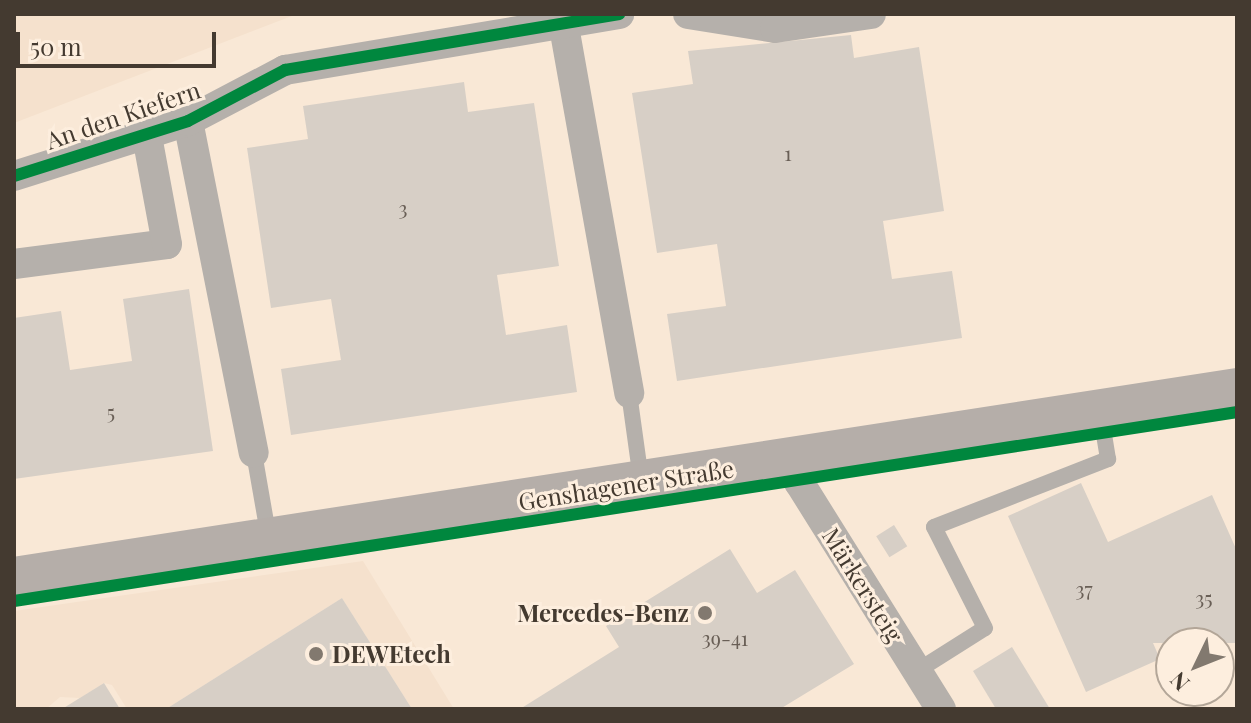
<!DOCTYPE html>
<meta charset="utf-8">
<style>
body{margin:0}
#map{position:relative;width:1251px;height:723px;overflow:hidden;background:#f6eee5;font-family:"Playfair Display",serif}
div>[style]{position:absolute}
.built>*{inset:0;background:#f9e8d6}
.green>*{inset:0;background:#f5e1cd}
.building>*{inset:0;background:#d7cfc6;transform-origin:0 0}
.lane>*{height:16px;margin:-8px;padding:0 8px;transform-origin:8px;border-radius:8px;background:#b5b0ab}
.street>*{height:30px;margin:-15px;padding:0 15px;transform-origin:15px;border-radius:15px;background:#b5b0ab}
.secondary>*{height:42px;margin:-21px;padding:0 21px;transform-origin:21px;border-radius:21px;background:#b5aea9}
.cycleway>*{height:12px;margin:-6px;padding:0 6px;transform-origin:6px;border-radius:6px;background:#00873e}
.dots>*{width:22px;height:22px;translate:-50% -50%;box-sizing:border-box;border:4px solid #fdeede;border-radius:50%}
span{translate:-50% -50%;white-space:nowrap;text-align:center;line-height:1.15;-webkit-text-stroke:6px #fdeede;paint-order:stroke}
.number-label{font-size:20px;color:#695f56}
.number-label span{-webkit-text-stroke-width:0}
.street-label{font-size:24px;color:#443a30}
.poi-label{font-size:24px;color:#443a30;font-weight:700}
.right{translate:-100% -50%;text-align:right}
.left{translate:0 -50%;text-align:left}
.frame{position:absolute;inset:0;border:16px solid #443a30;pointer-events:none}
.north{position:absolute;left:1155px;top:627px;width:80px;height:80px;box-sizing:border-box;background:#fdeede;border:2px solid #b3a698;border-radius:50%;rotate:227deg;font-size:22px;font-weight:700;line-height:32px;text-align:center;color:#443a30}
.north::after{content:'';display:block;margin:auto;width:28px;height:36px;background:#82796f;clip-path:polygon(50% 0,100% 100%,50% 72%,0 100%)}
.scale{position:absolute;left:16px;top:32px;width:200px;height:36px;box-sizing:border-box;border:4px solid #443a30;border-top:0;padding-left:10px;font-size:24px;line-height:28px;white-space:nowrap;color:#443a30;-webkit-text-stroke:6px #fdeede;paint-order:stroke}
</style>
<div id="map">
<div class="built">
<i style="clip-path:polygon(14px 14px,1237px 14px,1237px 380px,14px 562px)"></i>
<i style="clip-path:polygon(evenodd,1237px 402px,1237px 709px,14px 709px,14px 587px,1237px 402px,1171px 643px,1219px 643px,1219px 691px,1171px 691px,1171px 643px)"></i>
</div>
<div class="green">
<i style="clip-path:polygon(14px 14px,297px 14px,14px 123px)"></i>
<i style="clip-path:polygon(363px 561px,454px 709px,412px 709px,342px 598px,166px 709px,127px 709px,112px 685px,104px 683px,80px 698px,60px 697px,46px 709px,14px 709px,14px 611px)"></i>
</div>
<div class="building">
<i style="clip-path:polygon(851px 35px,854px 58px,919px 47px,944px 211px,883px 221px,892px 279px,952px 271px,962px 338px,677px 381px,667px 314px,726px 306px,717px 244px,657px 253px,632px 93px,693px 84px,688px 51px)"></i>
<i style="clip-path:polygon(464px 82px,468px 112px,534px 103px,559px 266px,497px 275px,506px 335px,567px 325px,577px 392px,291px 435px,281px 369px,341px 360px,331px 299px,271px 308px,247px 148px,308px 139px,303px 106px)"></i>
<i style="clip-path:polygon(189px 289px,213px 451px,14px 479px,14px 318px,61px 311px,70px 370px,132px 361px,123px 299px)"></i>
<i style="clip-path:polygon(1081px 483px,1108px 542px,1212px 495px,1237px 551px,1237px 643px,1153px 643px,1160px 659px,1086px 692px,1008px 516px)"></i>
<i style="left:894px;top:525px;width:25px;height:21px;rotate:58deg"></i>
<i style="clip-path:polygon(730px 549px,757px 593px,795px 570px,854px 664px,780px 709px,520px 709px,619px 647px,606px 626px)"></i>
<i style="clip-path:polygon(342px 598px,412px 709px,166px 709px)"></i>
<i style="clip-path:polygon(1012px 647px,1050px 709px,996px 709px,973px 671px)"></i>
<i style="clip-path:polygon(104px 683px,120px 709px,62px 709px)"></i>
</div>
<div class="lane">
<i style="left:629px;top:393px;width:87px;rotate:82.1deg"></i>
<i style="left:254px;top:453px;width:87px;rotate:80.1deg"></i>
<i style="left:917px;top:671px;width:80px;rotate:-32.3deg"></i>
<i style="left:985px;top:628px;width:113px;rotate:-116.8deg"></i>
<i style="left:934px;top:527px;width:187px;rotate:-21.3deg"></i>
<i style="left:1108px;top:459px;width:50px;rotate:-99.3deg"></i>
</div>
<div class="street">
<i style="left:688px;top:14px;width:88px;rotate:9.1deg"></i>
<i style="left:775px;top:28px;width:97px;rotate:-8.3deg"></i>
<i style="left:563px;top:21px;width:378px;rotate:79.9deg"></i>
<i style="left:188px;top:121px;width:338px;rotate:78.8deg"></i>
<i style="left:14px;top:176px;width:182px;rotate:-17.5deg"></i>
<i style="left:188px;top:121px;width:110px;rotate:-27.7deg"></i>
<i style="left:285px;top:70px;width:339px;rotate:-9.5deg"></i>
<i style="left:14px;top:264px;width:154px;rotate:-7.4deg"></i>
<i style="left:167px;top:244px;width:115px;rotate:-100.5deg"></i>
<i style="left:790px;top:459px;width:25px;rotate:69deg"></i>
<i style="left:799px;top:482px;width:268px;rotate:58deg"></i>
</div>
<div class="secondary">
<i style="left:14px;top:578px;width:1238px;rotate:-8.78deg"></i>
</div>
<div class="cycleway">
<i style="left:14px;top:176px;width:182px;rotate:-17.5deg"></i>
<i style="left:188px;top:121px;width:110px;rotate:-27.7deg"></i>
<i style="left:285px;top:70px;width:339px;rotate:-9.5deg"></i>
<i style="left:14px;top:601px;width:1238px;rotate:-8.78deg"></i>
</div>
<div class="dots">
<i style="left:705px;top:613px;background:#82796f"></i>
<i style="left:316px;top:654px;background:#82796f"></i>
</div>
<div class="number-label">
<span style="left:788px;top:152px">1</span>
<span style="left:403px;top:207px">3</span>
<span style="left:111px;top:411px">5</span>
<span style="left:1084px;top:588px">37</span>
<span style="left:1204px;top:597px">35</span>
<span style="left:725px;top:637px">39-41</span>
</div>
<div class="street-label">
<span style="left:123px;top:115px;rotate:-19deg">An den Kiefern</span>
<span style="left:626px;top:485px;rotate:-9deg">Genshagener Straße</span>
<span style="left:863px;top:585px;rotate:58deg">Märkersteig</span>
</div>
<div class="poi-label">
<span class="right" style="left:689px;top:613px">Mercedes-Benz</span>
<span class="left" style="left:332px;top:654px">DEWEtech</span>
</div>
<div class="frame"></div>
<div class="north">N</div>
<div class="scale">50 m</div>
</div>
